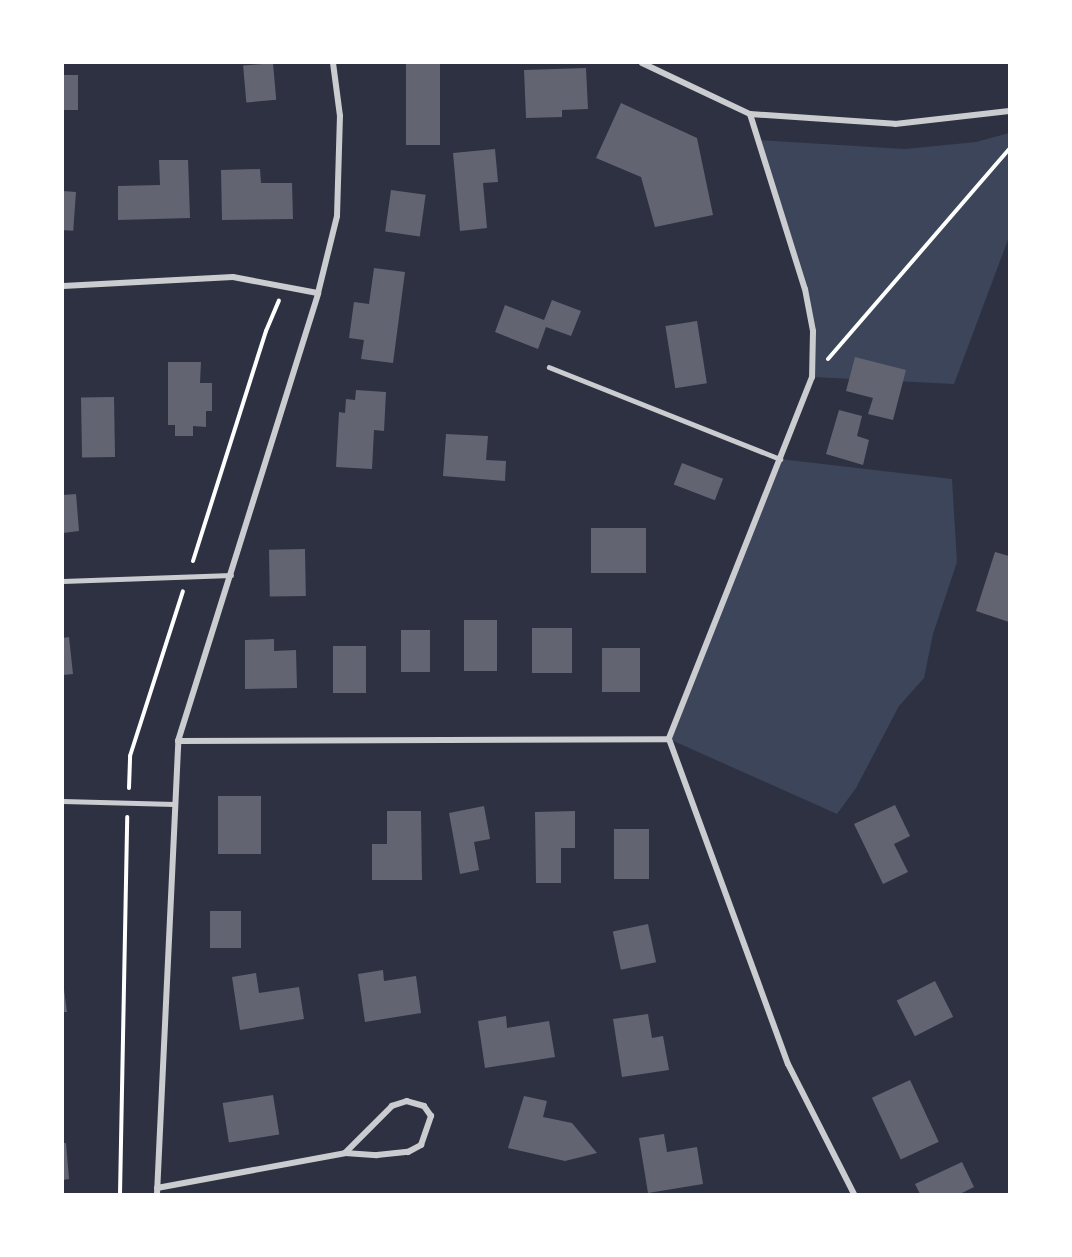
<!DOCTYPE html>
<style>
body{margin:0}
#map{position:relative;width:1072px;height:1257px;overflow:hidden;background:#2d3142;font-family:"Source Serif 4",serif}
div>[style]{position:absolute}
.green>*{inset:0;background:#3c4559}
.building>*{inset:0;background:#626471;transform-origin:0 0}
.path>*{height:4px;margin:-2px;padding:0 2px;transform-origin:2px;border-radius:2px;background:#fff}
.service>*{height:4.5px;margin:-2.25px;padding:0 2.25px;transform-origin:2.25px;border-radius:2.25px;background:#caccd0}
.minor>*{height:6px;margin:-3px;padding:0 3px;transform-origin:3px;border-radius:3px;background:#caccd0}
span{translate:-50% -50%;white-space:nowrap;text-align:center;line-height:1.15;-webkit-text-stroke:6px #fff;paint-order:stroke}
.frame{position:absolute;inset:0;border:64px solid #fff;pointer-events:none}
</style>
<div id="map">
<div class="green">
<i style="clip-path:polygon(1009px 133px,1009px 237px,954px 384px,812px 377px,815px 354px,805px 289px,758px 140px,905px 149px,976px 142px)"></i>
<i style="clip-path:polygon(780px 459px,952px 479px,957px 562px,933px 634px,924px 678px,899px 706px,856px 788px,837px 814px,669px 739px)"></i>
</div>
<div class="building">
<i style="left:273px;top:63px;width:37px;height:30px;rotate:85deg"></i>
<i style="left:406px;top:63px;width:34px;height:82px"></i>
<i style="clip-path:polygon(586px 68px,588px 109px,562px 110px,562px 117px,526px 118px,524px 70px)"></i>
<i style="left:63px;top:75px;width:15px;height:35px"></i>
<i style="clip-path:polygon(621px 103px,697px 138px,713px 215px,655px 227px,641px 177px,596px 158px)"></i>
<i style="clip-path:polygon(495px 149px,498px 182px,483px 183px,487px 228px,460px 231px,453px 153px)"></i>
<i style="clip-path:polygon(159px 160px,188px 160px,190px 218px,118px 220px,118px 186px,160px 185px)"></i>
<i style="clip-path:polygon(260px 169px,261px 183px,292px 183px,293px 219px,222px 220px,221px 170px)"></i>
<i style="left:391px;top:190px;width:35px;height:42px;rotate:8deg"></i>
<i style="left:63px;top:191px;width:13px;height:39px;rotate:4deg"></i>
<i style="clip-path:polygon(374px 268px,405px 272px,393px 363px,361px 359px,364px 340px,349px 338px,354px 302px,369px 304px)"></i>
<i style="clip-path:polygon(552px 300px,581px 311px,571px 336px,546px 327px,538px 349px,495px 332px,505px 305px,544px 320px)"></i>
<i style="left:697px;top:321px;width:63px;height:32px;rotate:81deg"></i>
<i style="clip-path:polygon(855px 357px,906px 370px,893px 420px,868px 414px,873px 398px,846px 391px)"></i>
<i style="clip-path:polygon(168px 362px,201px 362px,200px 383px,212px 383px,212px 411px,206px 411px,206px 427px,193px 426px,193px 436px,175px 436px,175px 425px,168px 425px)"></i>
<i style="clip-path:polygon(356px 390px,386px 392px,384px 431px,374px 430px,372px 469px,336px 467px,339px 412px,345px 413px,346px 399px,355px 400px)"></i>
<i style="left:114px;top:397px;width:60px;height:33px;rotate:89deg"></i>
<i style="clip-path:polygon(839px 410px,862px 416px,857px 436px,869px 440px,863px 465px,826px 454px)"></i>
<i style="clip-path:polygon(446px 434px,488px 436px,486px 460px,506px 461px,505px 481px,443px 476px)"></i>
<i style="left:682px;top:463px;width:44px;height:23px;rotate:21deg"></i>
<i style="clip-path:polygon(76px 494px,79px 531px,63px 533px,63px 495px)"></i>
<i style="left:646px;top:528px;width:45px;height:55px;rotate:90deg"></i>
<i style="left:305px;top:549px;width:47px;height:36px;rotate:89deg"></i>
<i style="clip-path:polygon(995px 552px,1009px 556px,1009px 622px,976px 611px)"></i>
<i style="left:464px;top:620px;width:33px;height:51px"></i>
<i style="left:572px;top:628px;width:45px;height:40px;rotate:90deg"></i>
<i style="left:401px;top:630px;width:29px;height:42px"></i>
<i style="clip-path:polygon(69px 637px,73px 674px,63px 675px,63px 638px)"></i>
<i style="clip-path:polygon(274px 639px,274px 651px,296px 650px,297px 688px,245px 689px,245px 640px)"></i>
<i style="left:333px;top:646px;width:33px;height:47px"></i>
<i style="left:602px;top:648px;width:38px;height:44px"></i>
<i style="left:218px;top:796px;width:43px;height:58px"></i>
<i style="clip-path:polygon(895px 805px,910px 836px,894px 844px,908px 872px,883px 884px,854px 824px)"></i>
<i style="clip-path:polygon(484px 806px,490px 839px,474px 842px,479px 870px,460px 874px,449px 813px)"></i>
<i style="clip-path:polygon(387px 811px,421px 811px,422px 880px,372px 880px,372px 844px,387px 844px)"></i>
<i style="clip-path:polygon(575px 811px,575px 848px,561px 848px,561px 883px,536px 883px,535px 812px)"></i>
<i style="left:649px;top:829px;width:50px;height:35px;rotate:90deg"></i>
<i style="left:210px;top:911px;width:31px;height:37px"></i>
<i style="left:648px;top:924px;width:39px;height:36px;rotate:78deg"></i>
<i style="clip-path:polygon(383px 970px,384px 981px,416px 976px,421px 1013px,365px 1022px,358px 974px)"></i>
<i style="clip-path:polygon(256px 973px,259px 993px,299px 987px,304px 1019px,240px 1030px,232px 977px)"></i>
<i style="left:935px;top:981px;width:40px;height:43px;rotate:63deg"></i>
<i style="clip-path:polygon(63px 982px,67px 1012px,63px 1012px)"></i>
<i style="clip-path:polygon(648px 1014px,652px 1038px,663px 1036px,669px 1070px,622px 1077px,613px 1019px)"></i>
<i style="clip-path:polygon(506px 1016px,507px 1028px,549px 1021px,555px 1057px,485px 1068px,478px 1021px)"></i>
<i style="left:910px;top:1080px;width:68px;height:42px;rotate:65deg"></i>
<i style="left:273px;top:1095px;width:40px;height:51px;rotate:81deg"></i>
<i style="clip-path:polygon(524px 1096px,547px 1101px,543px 1117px,572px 1123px,597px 1153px,565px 1161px,508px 1148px)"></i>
<i style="clip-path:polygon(664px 1134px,667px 1152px,697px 1147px,703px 1184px,648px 1193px,639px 1138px)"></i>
<i style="clip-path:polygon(63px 1143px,66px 1143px,69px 1179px,63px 1180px)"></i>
<i style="clip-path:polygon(962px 1162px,974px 1187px,960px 1194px,920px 1194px,915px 1184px)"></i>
</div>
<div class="path">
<i style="left:828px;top:359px;width:277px;rotate:-49.2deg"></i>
<i style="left:193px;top:561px;width:241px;rotate:-72.4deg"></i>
<i style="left:266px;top:331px;width:33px;rotate:-67deg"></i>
<i style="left:129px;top:788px;width:32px;rotate:-88deg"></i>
<i style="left:130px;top:756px;width:173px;rotate:-72.2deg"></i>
<i style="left:120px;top:1194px;width:377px;rotate:-88.9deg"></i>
</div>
<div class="service">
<i style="left:549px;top:367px;width:249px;rotate:21.7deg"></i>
<i style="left:63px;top:581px;width:168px;rotate:-2deg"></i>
<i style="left:63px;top:801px;width:111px;rotate:1.5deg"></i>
</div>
<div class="minor">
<i style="left:642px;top:63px;width:119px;rotate:25.3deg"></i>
<i style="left:750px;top:114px;width:145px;rotate:3.9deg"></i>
<i style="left:895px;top:124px;width:115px;rotate:-6.5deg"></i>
<i style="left:750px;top:114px;width:183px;rotate:72.6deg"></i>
<i style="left:805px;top:289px;width:43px;rotate:79.2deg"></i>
<i style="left:813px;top:331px;width:46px;rotate:91.2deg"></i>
<i style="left:812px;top:377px;width:389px;rotate:111.6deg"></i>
<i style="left:669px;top:739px;width:346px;rotate:69.9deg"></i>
<i style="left:788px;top:1064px;width:146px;rotate:63.1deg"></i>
<i style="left:63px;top:286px;width:170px;rotate:-3deg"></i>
<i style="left:233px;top:277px;width:86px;rotate:10.7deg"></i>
<i style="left:178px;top:741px;width:491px;rotate:-0.2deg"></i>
<i style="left:157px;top:1188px;width:191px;rotate:-10.5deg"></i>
<i style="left:345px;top:1153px;width:32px;rotate:4deg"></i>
<i style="left:377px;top:1155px;width:31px;rotate:-6deg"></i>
<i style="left:408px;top:1152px;width:15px;rotate:-28deg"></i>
<i style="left:421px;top:1145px;width:31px;rotate:-71deg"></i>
<i style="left:431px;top:1116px;width:12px;rotate:-125deg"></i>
<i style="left:424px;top:1106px;width:18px;rotate:-164deg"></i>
<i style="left:407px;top:1101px;width:16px;rotate:162deg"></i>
<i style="left:392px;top:1106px;width:66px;rotate:135deg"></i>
<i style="left:157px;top:1194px;width:453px;rotate:-87.3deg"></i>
<i style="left:178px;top:741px;width:469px;rotate:-72.6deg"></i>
<i style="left:318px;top:293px;width:79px;rotate:-76.1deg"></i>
<i style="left:337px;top:216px;width:100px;rotate:-88.3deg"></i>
<i style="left:340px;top:116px;width:53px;rotate:-97.5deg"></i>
</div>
<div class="frame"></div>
</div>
